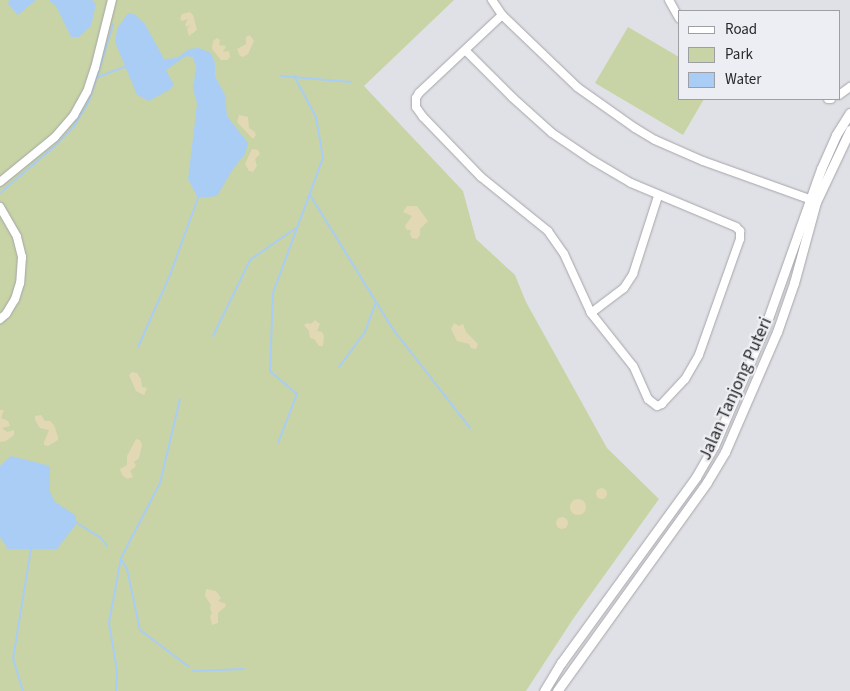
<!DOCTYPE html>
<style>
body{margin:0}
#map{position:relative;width:850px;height:691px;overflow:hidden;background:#e0e1e6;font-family:"Source Sans 3",sans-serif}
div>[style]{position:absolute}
.green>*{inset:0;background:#c8d4a5}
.sand>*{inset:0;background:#e2d8b3}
.round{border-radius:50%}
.water>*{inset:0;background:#a9cdf4}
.stream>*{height:2px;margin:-1px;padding:0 1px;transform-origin:1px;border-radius:1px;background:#a9cdf4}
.roads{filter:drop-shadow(0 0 1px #a4a5a9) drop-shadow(0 0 1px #a4a5a9)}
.minor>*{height:8px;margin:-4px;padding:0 4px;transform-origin:4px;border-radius:4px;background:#fff}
.tertiary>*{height:9px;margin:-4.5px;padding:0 4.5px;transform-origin:4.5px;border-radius:4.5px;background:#fff}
span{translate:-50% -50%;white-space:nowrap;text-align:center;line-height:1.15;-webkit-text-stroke:4.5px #edeef3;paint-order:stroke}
.street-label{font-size:18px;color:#28292a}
.legend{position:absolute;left:678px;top:10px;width:162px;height:90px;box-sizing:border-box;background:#edeef3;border:1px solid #9e9fa3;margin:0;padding:6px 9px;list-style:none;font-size:15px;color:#28292a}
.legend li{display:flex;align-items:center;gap:10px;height:25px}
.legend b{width:25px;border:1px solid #9e9fa3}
</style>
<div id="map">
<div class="green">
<i style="clip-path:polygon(0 0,454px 0,364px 86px,463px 191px,476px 239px,515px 275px,526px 302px,607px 448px,659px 499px,573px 619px,526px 691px,0 691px)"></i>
<i style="clip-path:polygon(628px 27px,679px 57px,679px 99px,704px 99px,683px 135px,595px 83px)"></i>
</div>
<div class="sand">
<i style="clip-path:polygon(190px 12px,193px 15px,197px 30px,189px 36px,187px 29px,191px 25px,187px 27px,185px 25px,188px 19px,182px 21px,180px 19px,182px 14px)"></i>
<i style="clip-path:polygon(250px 35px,254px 41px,248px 54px,243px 57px,240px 56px,237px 49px,246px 44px,246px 37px)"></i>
<i style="clip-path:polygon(217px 38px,220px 40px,219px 45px,226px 46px,223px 52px,229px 51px,230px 57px,227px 60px,221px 60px,212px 49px,213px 41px)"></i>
<i style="clip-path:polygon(239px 115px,248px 117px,249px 128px,255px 132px,256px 135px,253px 139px,237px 122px)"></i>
<i style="clip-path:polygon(252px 149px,258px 150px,260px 154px,255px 159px,257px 166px,253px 172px,249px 171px,245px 164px)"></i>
<i style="clip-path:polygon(407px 206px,417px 206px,428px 221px,420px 229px,420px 235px,417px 239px,412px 238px,410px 234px,411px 230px,407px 230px,405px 226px,412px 216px,403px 212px)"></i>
<i style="clip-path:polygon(315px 320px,320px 324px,317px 331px,322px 332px,324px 336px,323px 346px,319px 346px,314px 339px,310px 338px,309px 331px,304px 325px,307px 323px,311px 324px)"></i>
<i style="clip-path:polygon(454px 323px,459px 326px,463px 324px,466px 332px,478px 344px,476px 349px,471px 348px,469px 344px,457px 341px,451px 329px)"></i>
<i style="clip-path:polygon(132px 372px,137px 373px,141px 379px,142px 387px,147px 388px,144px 395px,136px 391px,129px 375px)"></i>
<i style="clip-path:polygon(0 410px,4px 410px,1px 418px,8px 421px,10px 426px,2px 428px,7px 432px,14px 430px,14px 435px,6px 441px,0 442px)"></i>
<i style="clip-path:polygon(41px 415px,45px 421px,50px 421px,54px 425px,58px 437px,58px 440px,48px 446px,44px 445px,44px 442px,49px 430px,40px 428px,35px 420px,35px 416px)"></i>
<i style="clip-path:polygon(136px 439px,140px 440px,142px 445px,139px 458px,134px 462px,136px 466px,130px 471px,133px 477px,127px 479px,122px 475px,120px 469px,127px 465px,127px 456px)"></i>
<i class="round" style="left:595.5px;top:487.5px;width:11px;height:11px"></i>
<i class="round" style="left:570px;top:499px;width:16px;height:16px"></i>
<i class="round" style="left:556px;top:517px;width:12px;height:12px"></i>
<i style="clip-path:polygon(206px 589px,216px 591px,221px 598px,218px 601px,226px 604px,225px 607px,218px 613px,218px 623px,212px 625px,210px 616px,212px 613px,210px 608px,211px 605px,205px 596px)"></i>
</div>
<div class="water">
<i style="clip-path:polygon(9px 0,36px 0,18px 15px,8px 4px)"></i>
<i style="clip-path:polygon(49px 0,92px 0,96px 4px,91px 26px,79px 37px,71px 37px,56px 6px)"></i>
<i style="clip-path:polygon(128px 13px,134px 14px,145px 24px,164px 59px,177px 58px,189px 49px,199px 48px,211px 53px,215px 63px,215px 76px,225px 95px,227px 116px,248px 143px,245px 154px,233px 169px,217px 196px,198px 198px,188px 179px,197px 104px,193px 88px,196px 67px,193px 57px,186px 56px,166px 70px,174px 85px,169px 90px,149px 101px,137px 95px,115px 42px,117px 29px)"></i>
<i style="clip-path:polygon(11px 456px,50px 466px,50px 492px,55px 502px,75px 515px,77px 523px,57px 549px,8px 549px,0 537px,0 466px)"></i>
</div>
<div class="stream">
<i style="left:281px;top:76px;width:70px;rotate:4.9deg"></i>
<i style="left:98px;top:77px;width:28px;rotate:-21deg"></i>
<i style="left:0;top:193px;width:72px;rotate:-40.5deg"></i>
<i style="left:55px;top:146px;width:28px;rotate:-46deg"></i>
<i style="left:74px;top:126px;width:29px;rotate:-59deg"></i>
<i style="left:89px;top:101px;width:80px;rotate:-72.5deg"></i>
<i style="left:310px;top:195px;width:156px;rotate:58.3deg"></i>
<i style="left:392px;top:328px;width:127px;rotate:52deg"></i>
<i style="left:213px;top:336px;width:85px;rotate:-64deg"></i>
<i style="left:250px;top:260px;width:56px;rotate:-34.8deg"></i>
<i style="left:138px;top:347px;width:79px;rotate:-66deg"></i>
<i style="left:170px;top:275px;width:82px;rotate:-70deg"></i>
<i style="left:339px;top:367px;width:44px;rotate:-53.4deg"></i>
<i style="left:365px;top:332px;width:32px;rotate:-70deg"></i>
<i style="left:278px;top:443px;width:53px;rotate:-68.8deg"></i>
<i style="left:297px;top:394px;width:35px;rotate:-140deg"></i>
<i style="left:270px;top:371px;width:78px;rotate:-87.8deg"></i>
<i style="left:273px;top:293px;width:144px;rotate:-69.7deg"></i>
<i style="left:323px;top:158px;width:42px;rotate:-99.7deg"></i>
<i style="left:316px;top:117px;width:47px;rotate:-118.2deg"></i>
<i style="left:77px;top:523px;width:28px;rotate:32deg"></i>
<i style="left:101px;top:538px;width:10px;rotate:53deg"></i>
<i style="left:121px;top:559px;width:12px;rotate:59deg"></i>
<i style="left:127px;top:569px;width:62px;rotate:78deg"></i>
<i style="left:140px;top:630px;width:61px;rotate:37.1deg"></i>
<i style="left:193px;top:671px;width:51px;rotate:-2.2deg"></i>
<i style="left:23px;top:691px;width:34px;rotate:-107deg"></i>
<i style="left:13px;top:659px;width:111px;rotate:-80.7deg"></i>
<i style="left:116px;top:691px;width:21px;rotate:-87deg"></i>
<i style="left:117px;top:670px;width:48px;rotate:-99.7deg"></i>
<i style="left:109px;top:623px;width:66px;rotate:-79.5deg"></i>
<i style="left:121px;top:558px;width:85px;rotate:-62.5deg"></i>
<i style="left:160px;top:483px;width:86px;rotate:-76.6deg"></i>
</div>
<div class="roads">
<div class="minor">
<i style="left:492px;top:0;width:18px;rotate:56deg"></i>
<i style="left:502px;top:15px;width:104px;rotate:43.8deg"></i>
<i style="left:577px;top:87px;width:71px;rotate:35.3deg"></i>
<i style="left:635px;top:128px;width:23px;rotate:31deg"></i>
<i style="left:655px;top:140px;width:52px;rotate:23.6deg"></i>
<i style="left:703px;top:161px;width:119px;rotate:19.7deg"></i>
<i style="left:669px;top:0;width:21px;rotate:61deg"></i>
<i style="left:466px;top:51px;width:66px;rotate:45deg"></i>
<i style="left:513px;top:98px;width:52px;rotate:41.9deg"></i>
<i style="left:552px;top:133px;width:48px;rotate:34deg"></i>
<i style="left:592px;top:160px;width:45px;rotate:30.5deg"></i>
<i style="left:631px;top:183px;width:114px;rotate:22.7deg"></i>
<i style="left:736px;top:227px;width:6px;rotate:45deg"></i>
<i style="left:740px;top:231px;width:8px;rotate:90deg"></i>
<i style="left:740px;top:239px;width:123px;rotate:109.5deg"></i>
<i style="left:699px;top:355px;width:28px;rotate:120deg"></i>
<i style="left:685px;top:379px;width:34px;rotate:133deg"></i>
<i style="left:662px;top:404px;width:5px;rotate:158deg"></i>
<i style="left:657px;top:406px;width:11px;rotate:-142deg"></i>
<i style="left:648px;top:399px;width:36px;rotate:-114deg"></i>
<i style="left:633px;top:366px;width:68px;rotate:-128.4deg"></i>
<i style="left:591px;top:313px;width:65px;rotate:-114.6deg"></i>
<i style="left:564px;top:254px;width:28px;rotate:-125deg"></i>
<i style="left:548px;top:231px;width:86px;rotate:-141.1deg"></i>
<i style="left:481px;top:177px;width:83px;rotate:-134deg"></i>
<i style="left:423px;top:117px;width:12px;rotate:-125deg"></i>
<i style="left:416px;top:107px;width:9px;rotate:-90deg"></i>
<i style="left:416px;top:98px;width:6px;rotate:-59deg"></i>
<i style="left:419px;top:93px;width:114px;rotate:-43.2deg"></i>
<i style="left:839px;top:95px;width:14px;rotate:-36deg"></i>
<i style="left:828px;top:99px;width:3px"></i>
<i style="left:0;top:182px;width:71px;rotate:-39.3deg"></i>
<i style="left:55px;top:137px;width:29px;rotate:-49deg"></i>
<i style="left:74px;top:115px;width:26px;rotate:-61deg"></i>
<i style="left:87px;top:92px;width:25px;rotate:-72deg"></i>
<i style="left:95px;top:68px;width:70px;rotate:-76deg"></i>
<i style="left:0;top:207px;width:34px;rotate:60deg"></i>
<i style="left:17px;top:237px;width:21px;rotate:76deg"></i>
<i style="left:22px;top:257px;width:26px;rotate:94deg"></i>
<i style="left:20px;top:283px;width:17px;rotate:107deg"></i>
<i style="left:15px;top:299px;width:17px;rotate:121deg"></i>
<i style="left:6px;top:314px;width:8px;rotate:140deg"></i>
<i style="left:591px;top:313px;width:41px;rotate:-37.1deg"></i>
<i style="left:624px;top:288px;width:17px;rotate:-57deg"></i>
<i style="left:633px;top:274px;width:82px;rotate:-72.2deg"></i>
</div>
<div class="tertiary">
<i style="left:544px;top:691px;width:33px;rotate:-59deg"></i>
<i style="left:561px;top:663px;width:230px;rotate:-54deg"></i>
<i style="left:696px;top:477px;width:36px;rotate:-60deg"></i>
<i style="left:714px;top:446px;width:129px;rotate:-66.8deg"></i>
<i style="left:765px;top:327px;width:168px;rotate:-70.5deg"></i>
<i style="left:821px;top:169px;width:37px;rotate:-66deg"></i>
<i style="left:836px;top:135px;width:26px;rotate:-58deg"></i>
<i style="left:557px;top:691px;width:257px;rotate:-54.3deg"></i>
<i style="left:707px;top:482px;width:35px;rotate:-59deg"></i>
<i style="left:725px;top:452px;width:131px;rotate:-66.6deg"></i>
<i style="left:777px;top:332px;width:52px;rotate:-70.9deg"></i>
<i style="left:794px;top:283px;width:84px;rotate:-74.8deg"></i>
<i style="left:816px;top:202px;width:80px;rotate:-64.7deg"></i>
</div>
</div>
<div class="street-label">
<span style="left:736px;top:389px;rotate:-66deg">Jalan Tanjong Puteri</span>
</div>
<ul class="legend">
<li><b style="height:6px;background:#fff"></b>Road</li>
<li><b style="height:14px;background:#c8d4a5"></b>Park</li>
<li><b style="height:14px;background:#a9cdf4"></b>Water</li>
</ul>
</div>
